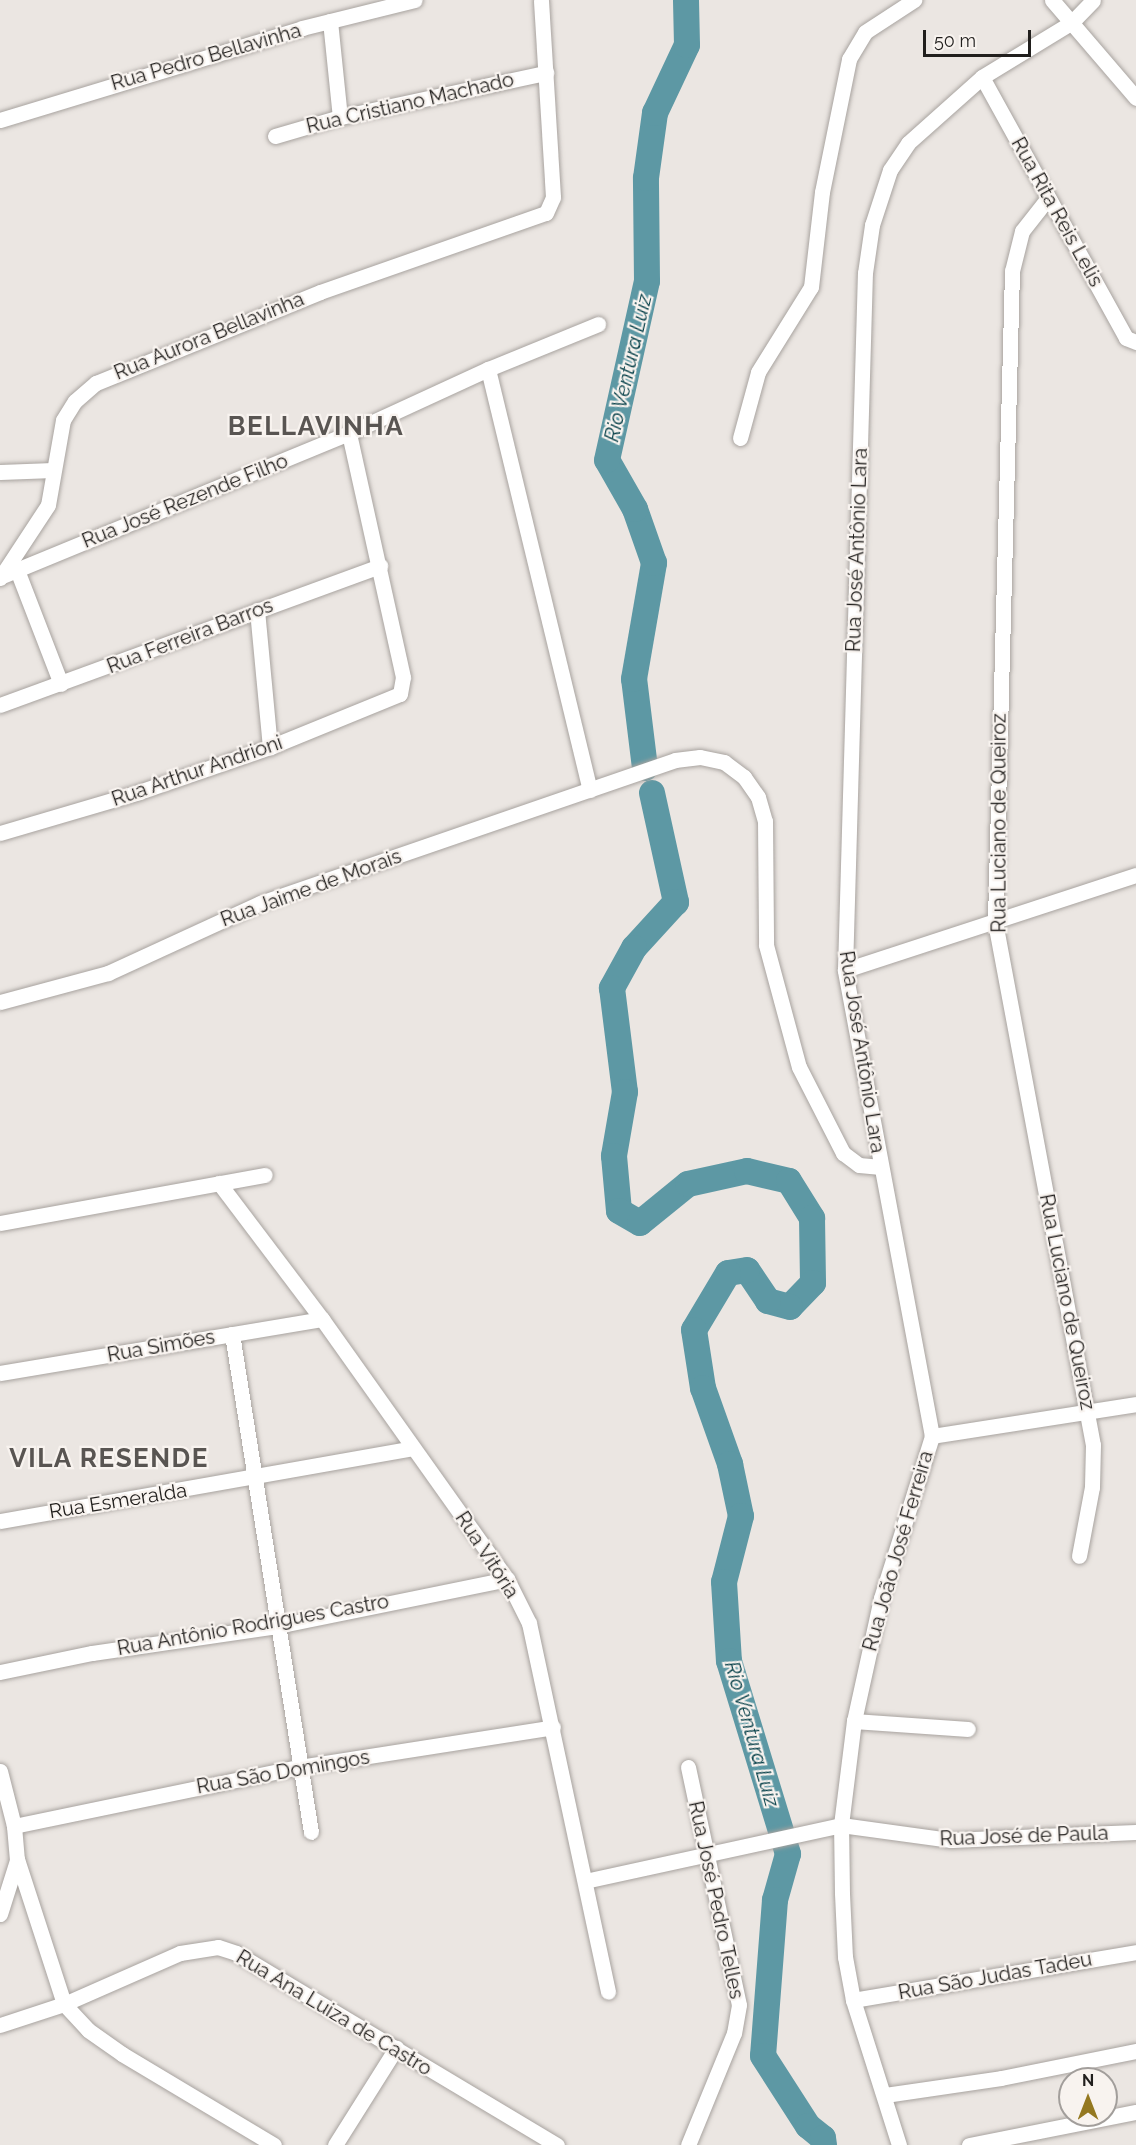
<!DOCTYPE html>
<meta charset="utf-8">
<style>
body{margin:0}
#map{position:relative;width:1136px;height:2145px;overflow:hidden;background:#ebe6e2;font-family:Raleway,sans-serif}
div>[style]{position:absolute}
.river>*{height:26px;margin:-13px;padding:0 13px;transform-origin:13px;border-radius:13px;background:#5d98a4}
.roads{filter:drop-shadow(0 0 2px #a8a39f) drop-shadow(0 0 2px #a8a39f)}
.minor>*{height:15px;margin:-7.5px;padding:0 7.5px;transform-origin:7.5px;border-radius:7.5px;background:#fff}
span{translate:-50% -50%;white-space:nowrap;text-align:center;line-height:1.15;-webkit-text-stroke:4.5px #f8f3ef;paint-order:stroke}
.street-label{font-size:20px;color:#211f1d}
.water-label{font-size:21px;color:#08414a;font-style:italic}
.district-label{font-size:26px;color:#595552;font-weight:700;letter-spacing:1.5px}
.north{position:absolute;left:1058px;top:2067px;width:60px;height:60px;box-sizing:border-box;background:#f8f3ef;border:2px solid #a29e9b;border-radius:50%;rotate:0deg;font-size:16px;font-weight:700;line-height:24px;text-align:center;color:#211f1d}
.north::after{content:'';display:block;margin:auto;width:21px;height:27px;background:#947820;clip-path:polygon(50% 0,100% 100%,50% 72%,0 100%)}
.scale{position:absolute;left:923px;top:30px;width:108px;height:27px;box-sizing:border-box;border:3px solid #211f1d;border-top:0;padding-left:8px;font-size:18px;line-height:21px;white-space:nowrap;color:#211f1d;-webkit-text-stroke:4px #f8f3ef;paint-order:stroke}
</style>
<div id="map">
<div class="river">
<i style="left:645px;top:768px;width:90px;rotate:-97deg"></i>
<i style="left:634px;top:679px;width:118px;rotate:-80.2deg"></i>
<i style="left:654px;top:563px;width:57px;rotate:-109.4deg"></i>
<i style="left:635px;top:509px;width:56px;rotate:-119.7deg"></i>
<i style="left:607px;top:460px;width:183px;rotate:-77.4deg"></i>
<i style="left:647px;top:281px;width:103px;rotate:-90.6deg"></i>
<i style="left:646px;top:178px;width:66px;rotate:-82.1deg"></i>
<i style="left:655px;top:113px;width:75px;rotate:-64.8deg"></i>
<i style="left:687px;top:45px;width:45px;rotate:-91.3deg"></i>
<i style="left:652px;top:793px;width:112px;rotate:77.6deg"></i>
<i style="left:676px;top:902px;width:62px;rotate:132.4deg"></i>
<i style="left:634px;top:948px;width:46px;rotate:118.8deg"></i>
<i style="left:612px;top:988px;width:105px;rotate:82.9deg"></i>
<i style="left:625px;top:1092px;width:65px;rotate:99.8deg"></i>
<i style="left:614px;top:1156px;width:55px;rotate:84.8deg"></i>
<i style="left:619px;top:1211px;width:24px;rotate:30deg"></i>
<i style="left:640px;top:1223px;width:62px;rotate:-39.1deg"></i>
<i style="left:688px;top:1184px;width:60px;rotate:-12.4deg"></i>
<i style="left:747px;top:1171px;width:43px;rotate:13.4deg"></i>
<i style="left:789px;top:1181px;width:44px;rotate:58.1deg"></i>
<i style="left:812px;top:1218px;width:65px;rotate:89.1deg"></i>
<i style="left:813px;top:1283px;width:33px;rotate:134deg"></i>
<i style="left:790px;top:1307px;width:23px;rotate:-165deg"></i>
<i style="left:768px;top:1301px;width:37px;rotate:-124deg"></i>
<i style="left:747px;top:1270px;width:19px;rotate:171deg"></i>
<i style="left:728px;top:1273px;width:66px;rotate:120.8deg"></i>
<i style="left:694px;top:1330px;width:59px;rotate:81.2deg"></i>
<i style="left:703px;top:1388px;width:81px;rotate:70.4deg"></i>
<i style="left:730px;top:1464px;width:53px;rotate:78.1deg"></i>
<i style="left:741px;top:1516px;width:68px;rotate:104.4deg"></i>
<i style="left:724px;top:1582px;width:79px;rotate:86.4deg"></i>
<i style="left:729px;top:1661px;width:202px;rotate:73deg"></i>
<i style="left:788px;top:1854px;width:48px;rotate:105.8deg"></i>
<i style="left:775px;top:1900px;width:156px;rotate:94.4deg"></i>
<i style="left:763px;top:2056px;width:83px;rotate:57.3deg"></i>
<i style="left:808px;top:2126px;width:19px;rotate:39deg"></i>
<i style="left:823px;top:2138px;width:7px;rotate:82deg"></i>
</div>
<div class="roads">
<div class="minor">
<i style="left:1052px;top:0;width:129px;rotate:49.4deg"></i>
<i style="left:330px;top:21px;width:97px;rotate:84.1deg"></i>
<i style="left:982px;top:77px;width:298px;rotate:61.1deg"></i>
<i style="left:1126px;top:338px;width:11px;rotate:22deg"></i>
<i style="left:0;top:120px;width:316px;rotate:-16.9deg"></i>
<i style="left:302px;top:28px;width:116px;rotate:-13.9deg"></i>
<i style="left:275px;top:136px;width:68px;rotate:-16.3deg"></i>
<i style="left:340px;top:117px;width:211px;rotate:-12.1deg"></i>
<i style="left:1048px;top:198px;width:42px;rotate:128.2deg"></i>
<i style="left:1022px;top:231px;width:41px;rotate:104deg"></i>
<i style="left:1012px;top:271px;width:651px;rotate:91.5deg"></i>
<i style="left:995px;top:922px;width:532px;rotate:79.39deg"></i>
<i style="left:1093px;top:1445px;width:42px;rotate:91.4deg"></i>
<i style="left:1092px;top:1487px;width:70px;rotate:100.7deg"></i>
<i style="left:488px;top:369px;width:433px;rotate:76.4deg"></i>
<i style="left:740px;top:438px;width:68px;rotate:-74.7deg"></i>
<i style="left:758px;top:372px;width:100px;rotate:-58.1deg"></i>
<i style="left:811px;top:287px;width:96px;rotate:-83.4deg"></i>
<i style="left:822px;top:192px;width:136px;rotate:-78.5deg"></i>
<i style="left:849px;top:59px;width:31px;rotate:-59deg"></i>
<i style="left:865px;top:32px;width:59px;rotate:-33.1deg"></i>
<i style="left:0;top:472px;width:53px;rotate:-2.2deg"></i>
<i style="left:17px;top:570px;width:122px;rotate:68.9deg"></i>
<i style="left:2px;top:576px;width:375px;rotate:-22.4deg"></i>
<i style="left:349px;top:433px;width:153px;rotate:-24.7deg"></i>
<i style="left:488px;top:369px;width:119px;rotate:-22.2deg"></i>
<i style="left:0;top:578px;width:87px;rotate:-56.7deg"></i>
<i style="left:48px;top:505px;width:86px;rotate:-80deg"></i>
<i style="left:63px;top:420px;width:22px;rotate:-58deg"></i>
<i style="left:75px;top:401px;width:28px;rotate:-41deg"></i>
<i style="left:96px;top:383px;width:242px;rotate:-22.1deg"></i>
<i style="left:320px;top:292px;width:239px;rotate:-19.3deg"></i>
<i style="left:546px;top:213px;width:17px;rotate:-66deg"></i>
<i style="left:553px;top:197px;width:197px;rotate:-93.5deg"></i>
<i style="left:257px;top:610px;width:138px;rotate:84.6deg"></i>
<i style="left:0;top:705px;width:405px;rotate:-20.1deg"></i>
<i style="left:0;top:833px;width:145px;rotate:-16.4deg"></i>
<i style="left:139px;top:792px;width:139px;rotate:-19deg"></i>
<i style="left:270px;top:747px;width:140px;rotate:-22.2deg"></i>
<i style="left:400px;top:694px;width:17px;rotate:-80deg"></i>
<i style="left:403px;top:677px;width:250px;rotate:-102.5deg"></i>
<i style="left:845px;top:970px;width:306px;rotate:-18.1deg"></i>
<i style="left:0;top:1002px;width:112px;rotate:-15deg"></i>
<i style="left:108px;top:973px;width:167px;rotate:-24.7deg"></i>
<i style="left:260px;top:903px;width:439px;rotate:-19deg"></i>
<i style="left:675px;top:760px;width:25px;rotate:-7deg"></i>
<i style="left:700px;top:757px;width:25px;rotate:12deg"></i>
<i style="left:724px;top:762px;width:25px;rotate:37deg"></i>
<i style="left:744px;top:777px;width:24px;rotate:55deg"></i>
<i style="left:758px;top:797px;width:25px;rotate:74deg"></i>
<i style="left:765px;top:821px;width:124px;rotate:89.5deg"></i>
<i style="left:766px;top:945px;width:126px;rotate:74.9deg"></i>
<i style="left:799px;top:1067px;width:97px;rotate:62.9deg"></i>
<i style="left:843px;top:1153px;width:20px;rotate:37deg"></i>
<i style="left:859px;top:1165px;width:22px;rotate:5deg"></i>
<i style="left:219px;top:1183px;width:171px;rotate:52.9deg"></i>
<i style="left:322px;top:1319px;width:319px;rotate:54.6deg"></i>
<i style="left:507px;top:1579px;width:49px;rotate:63.4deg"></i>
<i style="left:529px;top:1623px;width:377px;rotate:77.9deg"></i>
<i style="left:0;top:1223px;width:269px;rotate:-10.3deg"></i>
<i style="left:232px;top:1334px;width:504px;rotate:80.99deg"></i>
<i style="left:0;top:1373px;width:326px;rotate:-9.5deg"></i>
<i style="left:932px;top:1436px;width:206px;rotate:-8.9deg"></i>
<i style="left:0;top:1521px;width:419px;rotate:-10deg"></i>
<i style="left:0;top:1672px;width:94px;rotate:-11.7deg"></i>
<i style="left:92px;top:1653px;width:187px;rotate:-8.3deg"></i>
<i style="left:277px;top:1626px;width:235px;rotate:-11.5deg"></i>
<i style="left:854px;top:1721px;width:114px;rotate:4deg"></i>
<i style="left:688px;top:1767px;width:243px;rotate:77.9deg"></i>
<i style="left:739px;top:2005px;width:28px;rotate:100deg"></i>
<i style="left:734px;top:2033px;width:121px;rotate:112.3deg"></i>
<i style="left:0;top:1771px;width:57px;rotate:75.7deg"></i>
<i style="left:14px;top:1826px;width:33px;rotate:85deg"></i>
<i style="left:17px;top:1859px;width:152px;rotate:72deg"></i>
<i style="left:64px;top:2004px;width:35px;rotate:47deg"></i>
<i style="left:88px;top:2030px;width:42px;rotate:35.2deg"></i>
<i style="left:122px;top:2054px;width:177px;rotate:30.9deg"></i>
<i style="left:14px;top:1826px;width:291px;rotate:-11.7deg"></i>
<i style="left:299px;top:1767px;width:257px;rotate:-8.9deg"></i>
<i style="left:585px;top:1881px;width:262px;rotate:-12.3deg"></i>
<i style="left:841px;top:1825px;width:111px;rotate:7.8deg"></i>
<i style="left:951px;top:1840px;width:185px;rotate:-2.5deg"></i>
<i style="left:0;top:1914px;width:57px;rotate:-72.5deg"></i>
<i style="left:853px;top:2000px;width:287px;rotate:-9.6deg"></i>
<i style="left:0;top:2025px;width:67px;rotate:-18.2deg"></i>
<i style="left:64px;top:2004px;width:127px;rotate:-23.7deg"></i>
<i style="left:180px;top:1953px;width:38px;rotate:-9deg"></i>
<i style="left:218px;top:1947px;width:19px;rotate:18deg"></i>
<i style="left:236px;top:1953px;width:374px;rotate:30.9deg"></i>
<i style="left:885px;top:2095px;width:117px;rotate:-8.3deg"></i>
<i style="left:1001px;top:2078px;width:138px;rotate:-11.3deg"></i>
<i style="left:335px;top:2145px;width:115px;rotate:-57.8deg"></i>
<i style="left:899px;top:2145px;width:152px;rotate:-107.6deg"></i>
<i style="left:853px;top:2000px;width:44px;rotate:-100.5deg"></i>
<i style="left:845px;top:1957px;width:64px;rotate:-92.7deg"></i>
<i style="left:842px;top:1893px;width:68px;rotate:-90.8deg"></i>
<i style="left:841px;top:1825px;width:105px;rotate:-82.9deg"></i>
<i style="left:854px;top:1721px;width:126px;rotate:-77.6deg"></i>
<i style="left:881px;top:1598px;width:170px;rotate:-72.5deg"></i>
<i style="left:932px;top:1436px;width:474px;rotate:-100.6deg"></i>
<i style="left:845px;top:970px;width:697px;rotate:-88.36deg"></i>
<i style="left:865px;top:273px;width:49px;rotate:-81.7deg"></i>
<i style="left:872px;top:225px;width:58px;rotate:-71.9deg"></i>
<i style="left:890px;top:170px;width:32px;rotate:-56deg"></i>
<i style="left:908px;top:143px;width:99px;rotate:-41.7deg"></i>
<i style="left:982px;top:77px;width:105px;rotate:-31.4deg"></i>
<i style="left:1072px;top:22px;width:30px;rotate:-46deg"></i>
<i style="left:969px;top:2145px;width:170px;rotate:-11.2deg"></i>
</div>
</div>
<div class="street-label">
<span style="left:206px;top:57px;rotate:-16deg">Rua Pedro Bellavinha</span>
<span style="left:410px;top:103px;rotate:-13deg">Rua Cristiano Machado</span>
<span style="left:1057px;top:212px;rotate:61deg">Rua Rita Reis Lelis</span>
<span style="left:209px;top:336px;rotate:-22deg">Rua Aurora Bellavinha</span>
<span style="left:185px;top:501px;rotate:-22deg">Rua José Rezende Filho</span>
<span style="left:857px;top:550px;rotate:-88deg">Rua José Antônio Lara</span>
<span style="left:190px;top:636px;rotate:-21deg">Rua Ferreira Barros</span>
<span style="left:197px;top:771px;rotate:-19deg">Rua Arthur Andrioni</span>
<span style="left:999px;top:823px;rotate:-90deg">Rua Luciano de Queiroz</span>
<span style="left:311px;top:888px;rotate:-20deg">Rua Jaime de Morais</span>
<span style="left:862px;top:1052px;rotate:81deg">Rua José Antônio Lara</span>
<span style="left:1067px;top:1302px;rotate:79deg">Rua Luciano de Queiroz</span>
<span style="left:161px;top:1346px;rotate:-10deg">Rua Simões</span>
<span style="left:118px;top:1501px;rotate:-9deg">Rua Esmeralda</span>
<span style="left:898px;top:1551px;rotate:-74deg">Rua João José Ferreira</span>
<span style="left:487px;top:1555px;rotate:57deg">Rua Vitória</span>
<span style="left:253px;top:1625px;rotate:-10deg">Rua Antônio Rodrigues Castro</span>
<span style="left:283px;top:1772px;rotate:-10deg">Rua São Domingos</span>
<span style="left:1024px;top:1836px;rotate:-2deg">Rua José de Paula</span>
<span style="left:716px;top:1900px;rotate:78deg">Rua José Pedro Telles</span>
<span style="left:995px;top:1976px;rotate:-10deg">Rua São Judas Tadeu</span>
<span style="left:334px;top:2013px;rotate:31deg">Rua Ana Luiza de Castro</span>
</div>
<div class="water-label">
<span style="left:628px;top:368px;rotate:-77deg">Rio Ventura Luiz</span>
<span style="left:752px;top:1734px;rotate:74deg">Rio Ventura Luiz</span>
</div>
<div class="district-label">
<span style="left:316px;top:427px">BELLAVINHA</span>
<span style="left:109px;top:1459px">VILA RESENDE</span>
</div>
<div class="north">N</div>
<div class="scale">50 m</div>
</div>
